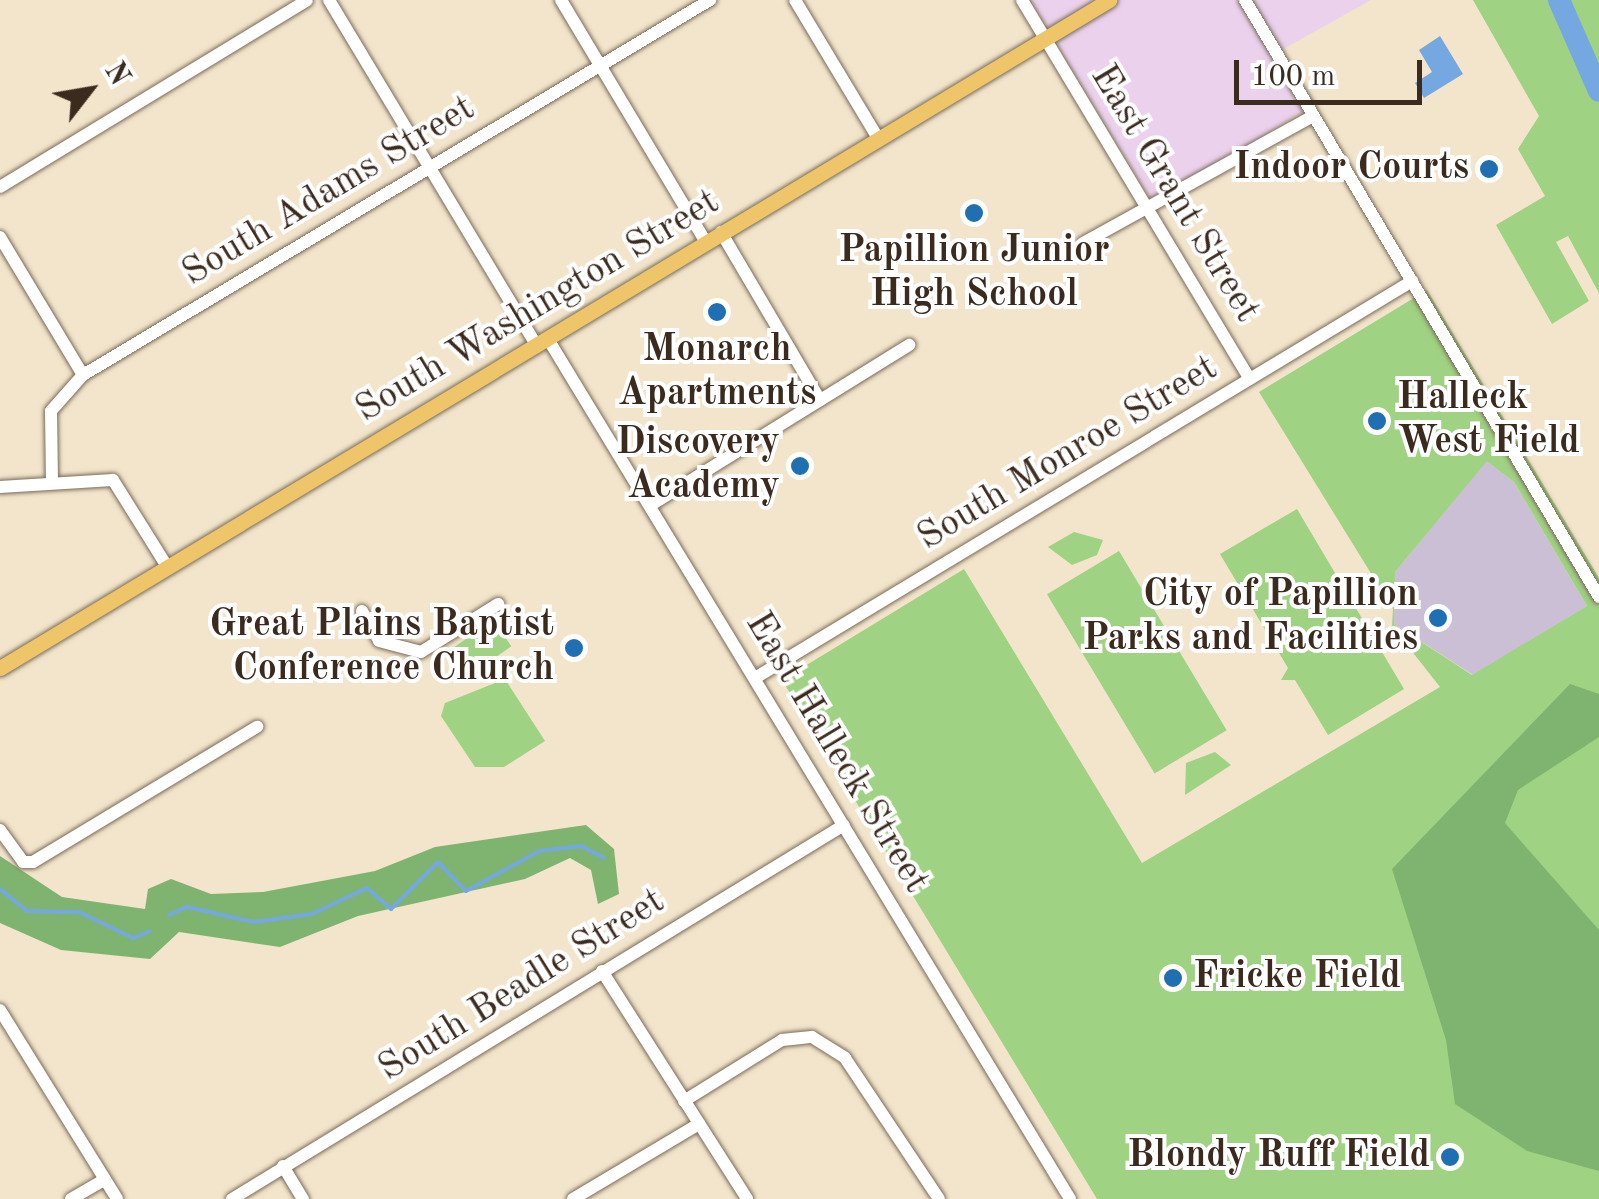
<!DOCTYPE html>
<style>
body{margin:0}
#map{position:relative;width:1599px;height:1199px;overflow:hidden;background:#f2e5cb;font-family:"Old Standard TT",serif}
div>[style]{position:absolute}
.built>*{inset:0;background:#ebd1ec}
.industrial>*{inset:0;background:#cbbfd6}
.green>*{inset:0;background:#9fd282;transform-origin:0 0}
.forest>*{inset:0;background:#7fb470}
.water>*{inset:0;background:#75a8e1}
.stream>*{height:4px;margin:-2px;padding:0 2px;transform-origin:2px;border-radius:2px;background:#75a8e1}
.river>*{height:22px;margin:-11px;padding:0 11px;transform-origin:11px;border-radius:11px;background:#75a8e1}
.roads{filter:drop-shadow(0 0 2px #7b6b5b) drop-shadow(0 0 2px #7b6b5b)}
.minor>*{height:12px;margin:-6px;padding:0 6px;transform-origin:6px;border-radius:6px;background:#fff}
.major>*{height:15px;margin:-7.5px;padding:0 7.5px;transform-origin:7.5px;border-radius:7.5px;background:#eec569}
.dots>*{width:28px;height:28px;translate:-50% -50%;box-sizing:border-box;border:5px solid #fff;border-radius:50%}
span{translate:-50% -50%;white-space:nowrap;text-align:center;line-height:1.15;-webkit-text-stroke:8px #fff;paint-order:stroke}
.poi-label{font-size:38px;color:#3b2a1e;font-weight:700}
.right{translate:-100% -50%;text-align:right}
.left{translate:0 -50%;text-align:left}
.street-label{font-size:38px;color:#3b2a1e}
.north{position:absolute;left:40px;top:40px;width:100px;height:100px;-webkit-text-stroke:8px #fff;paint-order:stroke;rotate:59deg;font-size:28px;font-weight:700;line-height:40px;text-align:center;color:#3b2a1e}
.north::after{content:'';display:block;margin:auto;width:35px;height:45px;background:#3b2a1e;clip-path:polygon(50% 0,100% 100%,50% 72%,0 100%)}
.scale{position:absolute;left:1234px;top:60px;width:188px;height:45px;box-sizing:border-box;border:5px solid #3b2a1e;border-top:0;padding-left:12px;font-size:30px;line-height:35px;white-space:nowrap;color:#3b2a1e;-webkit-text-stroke:8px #fff;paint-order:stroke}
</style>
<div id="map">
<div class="built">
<i style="clip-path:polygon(1030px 0,1371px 0,1271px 56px,1303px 111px,1153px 204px)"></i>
</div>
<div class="industrial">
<i style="clip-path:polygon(1487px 460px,1514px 482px,1587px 606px,1473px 675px,1394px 624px,1395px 572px)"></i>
</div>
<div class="green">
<i style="clip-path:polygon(1473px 0,1599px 0,1599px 293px,1568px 236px,1556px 242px,1589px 301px,1552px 324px,1496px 225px,1545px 196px,1518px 149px,1539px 116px)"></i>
<i style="clip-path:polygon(evenodd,1427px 290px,1599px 578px,1599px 1199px,1097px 1199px,782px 680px,964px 569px,1142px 863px,1440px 687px,1392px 626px,1393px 609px,1259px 392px,1427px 290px,1487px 461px,1514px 482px,1587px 606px,1472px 675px,1394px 624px,1395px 572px,1487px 461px)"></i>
<i style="clip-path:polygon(1297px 509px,1404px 689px,1328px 735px,1295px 680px,1281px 680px,1288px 668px,1220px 554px)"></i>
<i style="clip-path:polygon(1074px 532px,1103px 540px,1097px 555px,1072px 565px,1048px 547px)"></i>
<i style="left:1119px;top:551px;width:209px;height:84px;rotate:59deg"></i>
<i style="left:493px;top:620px;width:32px;height:52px;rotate:55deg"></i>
<i style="clip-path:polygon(505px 679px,545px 741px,504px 767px,475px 767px,441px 716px,445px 703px)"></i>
<i style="clip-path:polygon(1215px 752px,1231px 765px,1185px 795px,1186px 763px)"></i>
</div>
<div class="forest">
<i style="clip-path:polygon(1570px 684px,1599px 694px,1599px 737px,1518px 790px,1505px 823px,1599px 930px,1599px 1171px,1527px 1151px,1455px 1104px,1446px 1040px,1392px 869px)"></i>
<i style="clip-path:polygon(586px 825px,614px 849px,619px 894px,598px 904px,591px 870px,570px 858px,525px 879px,358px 916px,280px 947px,179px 932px,150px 959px,61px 950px,0 923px,0 856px,62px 897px,145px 909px,148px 889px,171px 879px,211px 894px,263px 892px,375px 871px,435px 847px)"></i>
</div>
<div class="water">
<i style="clip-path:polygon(1440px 36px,1463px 74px,1424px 98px,1415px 83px,1432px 72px,1419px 50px)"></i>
</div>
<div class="stream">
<i style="left:0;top:889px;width:35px;rotate:39deg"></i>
<i style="left:27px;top:911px;width:52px;rotate:1.1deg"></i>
<i style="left:79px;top:912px;width:60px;rotate:25.7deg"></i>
<i style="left:133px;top:938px;width:18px;rotate:-22deg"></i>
<i style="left:169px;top:915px;width:20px;rotate:-24deg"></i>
<i style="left:187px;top:907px;width:68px;rotate:12.8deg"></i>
<i style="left:253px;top:922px;width:60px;rotate:-7.7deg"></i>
<i style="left:312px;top:914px;width:61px;rotate:-25.3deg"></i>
<i style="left:367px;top:888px;width:32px;rotate:41deg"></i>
<i style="left:391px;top:909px;width:66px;rotate:-45deg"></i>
<i style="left:438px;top:862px;width:40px;rotate:46deg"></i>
<i style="left:466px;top:891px;width:83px;rotate:-28.7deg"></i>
<i style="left:539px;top:851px;width:42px;rotate:-6.8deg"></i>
<i style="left:581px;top:846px;width:25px;rotate:27deg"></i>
</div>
<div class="river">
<i style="left:1559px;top:0;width:99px;rotate:66.3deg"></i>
</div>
<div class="roads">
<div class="minor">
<i style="left:329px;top:0;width:404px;rotate:59deg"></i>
<i style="left:561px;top:0;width:282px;rotate:59.1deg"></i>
<i style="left:795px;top:0;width:161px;rotate:59deg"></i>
<i style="left:1022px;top:0;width:442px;rotate:59deg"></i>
<i style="left:1245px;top:0;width:694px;rotate:59.33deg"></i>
<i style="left:0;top:187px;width:359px;rotate:-31.3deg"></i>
<i style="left:721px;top:232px;width:195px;rotate:59.5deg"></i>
<i style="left:0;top:237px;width:161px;rotate:59deg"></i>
<i style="left:1083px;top:243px;width:263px;rotate:-28.9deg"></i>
<i style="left:548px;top:339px;width:1006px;rotate:58.74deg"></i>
<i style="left:52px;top:482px;width:71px;rotate:-90.8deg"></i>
<i style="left:51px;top:411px;width:48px;rotate:-48.4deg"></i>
<i style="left:83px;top:375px;width:731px;rotate:-30.88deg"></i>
<i style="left:0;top:487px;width:113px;rotate:-3.5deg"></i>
<i style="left:113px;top:480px;width:104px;rotate:58deg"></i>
<i style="left:651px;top:505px;width:304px;rotate:-31.8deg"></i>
<i style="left:362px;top:611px;width:34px;rotate:60deg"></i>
<i style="left:379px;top:641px;width:43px;rotate:14.7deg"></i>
<i style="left:421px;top:652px;width:91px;rotate:-31.9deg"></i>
<i style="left:755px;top:678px;width:768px;rotate:-31.14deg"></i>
<i style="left:0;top:830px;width:39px;rotate:54deg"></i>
<i style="left:23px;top:862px;width:10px"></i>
<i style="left:33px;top:862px;width:262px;rotate:-31.1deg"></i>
<i style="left:602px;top:971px;width:270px;rotate:57.5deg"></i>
<i style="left:0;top:1010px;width:222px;rotate:58.2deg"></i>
<i style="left:684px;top:1101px;width:115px;rotate:-31.9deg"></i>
<i style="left:782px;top:1040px;width:30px;rotate:-6deg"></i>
<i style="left:812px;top:1037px;width:39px;rotate:32deg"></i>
<i style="left:845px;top:1058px;width:169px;rotate:56.3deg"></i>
<i style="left:283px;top:1166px;width:39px;rotate:59deg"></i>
<i style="left:71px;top:1199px;width:39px;rotate:-30deg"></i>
<i style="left:232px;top:1199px;width:717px;rotate:-31.43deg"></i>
<i style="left:573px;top:1199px;width:147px;rotate:-30.8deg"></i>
</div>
<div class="major">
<i style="left:0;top:668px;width:1295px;rotate:-31.06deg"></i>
</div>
</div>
<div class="dots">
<i style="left:1489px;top:169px;background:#1f6fb2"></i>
<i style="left:974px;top:213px;background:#1f6fb2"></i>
<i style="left:717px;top:312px;background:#1f6fb2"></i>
<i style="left:1377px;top:421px;background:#1f6fb2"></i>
<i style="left:800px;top:466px;background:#1f6fb2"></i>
<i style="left:1438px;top:618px;background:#1f6fb2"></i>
<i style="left:574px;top:648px;background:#1f6fb2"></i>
<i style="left:1173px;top:978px;background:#1f6fb2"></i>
<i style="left:1450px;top:1157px;background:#1f6fb2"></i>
</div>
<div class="poi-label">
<span class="right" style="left:1469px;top:169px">Indoor Courts</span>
<span style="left:974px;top:274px">Papillion Junior<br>High School</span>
<span style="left:717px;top:373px">Monarch<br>Apartments</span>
<span class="left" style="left:1397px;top:421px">Halleck<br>West Field</span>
<span class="right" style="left:780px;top:466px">Discovery<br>Academy</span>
<span class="right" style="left:1418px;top:618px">City of Papillion<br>Parks and Facilities</span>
<span class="right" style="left:554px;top:648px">Great Plains Baptist<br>Conference Church</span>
<span class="left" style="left:1193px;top:978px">Fricke Field</span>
<span class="right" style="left:1430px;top:1157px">Blondy Ruff Field</span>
</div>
<div class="street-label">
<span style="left:329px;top:192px;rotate:-31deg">South Adams Street</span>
<span style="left:1174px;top:194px;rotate:59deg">East Grant Street</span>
<span style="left:538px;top:307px;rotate:-31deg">South Washington Street</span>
<span style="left:1068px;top:454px;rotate:-31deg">South Monroe Street</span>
<span style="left:836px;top:753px;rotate:59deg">East Halleck Street</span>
<span style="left:522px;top:986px;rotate:-32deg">South Beadle Street</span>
</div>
<div class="north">N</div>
<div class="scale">100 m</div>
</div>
